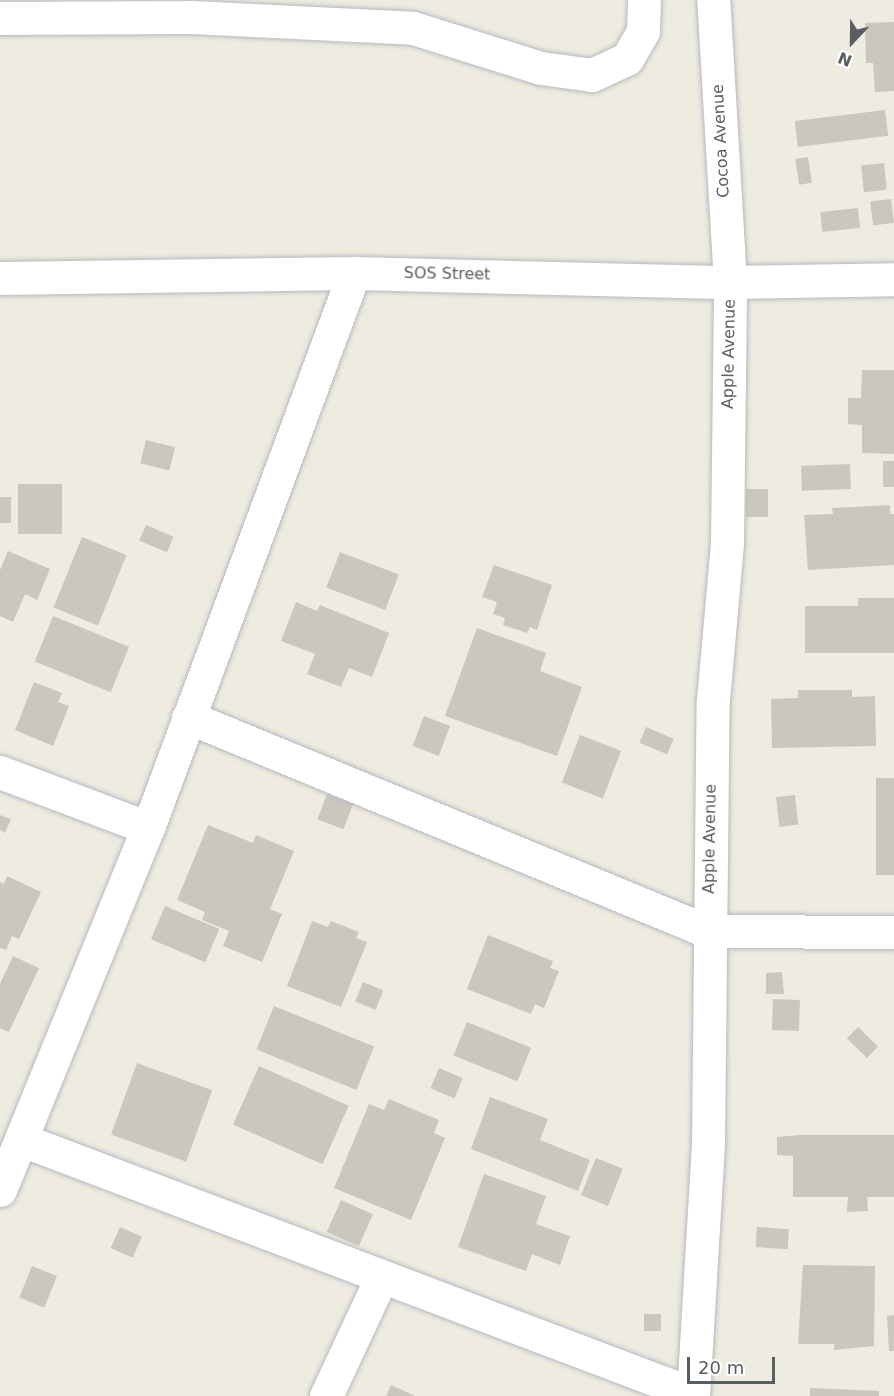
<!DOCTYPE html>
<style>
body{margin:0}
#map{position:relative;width:894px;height:1396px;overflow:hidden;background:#eeebe0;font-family:"DejaVu Sans",sans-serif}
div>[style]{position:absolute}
.building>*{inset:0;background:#cbc7bf;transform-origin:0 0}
.roads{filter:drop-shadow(0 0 2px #b6b9bf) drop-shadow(0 0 2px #b6b9bf)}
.minor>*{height:33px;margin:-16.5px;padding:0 16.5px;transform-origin:16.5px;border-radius:16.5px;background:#fff}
span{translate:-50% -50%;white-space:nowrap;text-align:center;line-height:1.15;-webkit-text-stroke:6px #fff;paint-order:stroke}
.street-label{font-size:16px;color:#595e63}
.north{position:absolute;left:822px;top:12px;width:60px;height:60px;-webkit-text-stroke:4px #fff;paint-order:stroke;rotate:202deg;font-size:16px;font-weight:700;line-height:24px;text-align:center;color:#595e63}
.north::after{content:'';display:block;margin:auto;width:21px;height:27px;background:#595e63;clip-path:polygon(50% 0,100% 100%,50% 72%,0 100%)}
.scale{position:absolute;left:687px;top:1357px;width:88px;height:27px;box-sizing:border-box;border:3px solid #595e63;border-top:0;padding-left:8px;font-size:18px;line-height:21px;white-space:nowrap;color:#595e63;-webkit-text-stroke:4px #fff;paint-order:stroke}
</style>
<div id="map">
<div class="building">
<i style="clip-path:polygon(894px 22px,894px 91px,875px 92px,873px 63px,866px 63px,865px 23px)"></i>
<i style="left:885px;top:110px;width:26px;height:91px;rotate:83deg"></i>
<i style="left:808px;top:157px;width:26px;height:13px;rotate:81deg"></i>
<i style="left:884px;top:163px;width:27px;height:23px;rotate:84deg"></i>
<i style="left:891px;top:199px;width:24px;height:21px;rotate:83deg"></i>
<i style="left:858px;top:208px;width:20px;height:38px;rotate:84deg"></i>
<i style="clip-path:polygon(862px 370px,894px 370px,894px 454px,862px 453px,862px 425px,848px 424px,848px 398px,861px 398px)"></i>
<i style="left:146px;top:440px;width:30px;height:24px;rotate:14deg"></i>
<i style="left:883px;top:461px;width:11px;height:26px"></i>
<i style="left:850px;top:464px;width:25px;height:49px;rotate:88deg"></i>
<i style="left:18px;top:484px;width:44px;height:50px"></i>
<i style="left:746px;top:489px;width:22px;height:28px"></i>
<i style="left:0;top:497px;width:11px;height:26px"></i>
<i style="clip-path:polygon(890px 505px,890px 514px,894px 514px,894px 565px,808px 570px,804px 515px,833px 514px,832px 508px)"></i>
<i style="left:146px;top:525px;width:30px;height:17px;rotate:23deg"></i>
<i style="left:82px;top:537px;width:48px;height:76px;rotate:22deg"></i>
<i style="clip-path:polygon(8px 551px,50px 569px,37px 600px,25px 594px,13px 622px,0 616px,0 570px)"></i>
<i style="left:340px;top:552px;width:63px;height:38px;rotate:21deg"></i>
<i style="clip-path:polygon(494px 565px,552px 585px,537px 630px,530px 627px,527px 633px,503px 625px,505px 618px,493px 614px,497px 602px,482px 597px)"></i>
<i style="clip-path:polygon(858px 598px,894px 598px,894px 653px,805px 653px,805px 606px,858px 606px)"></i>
<i style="clip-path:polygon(296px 602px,317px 611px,320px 605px,389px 633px,372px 677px,349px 668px,341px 687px,307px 674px,315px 654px,281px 641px)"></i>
<i style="left:53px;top:616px;width:82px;height:49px;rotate:22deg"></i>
<i style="clip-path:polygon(477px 628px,546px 653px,540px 671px,582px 687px,557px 756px,445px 716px)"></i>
<i style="clip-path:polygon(34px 682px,62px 693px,58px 702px,69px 706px,53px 746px,15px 730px)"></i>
<i style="clip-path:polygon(798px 690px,852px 690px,852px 697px,875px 696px,876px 746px,772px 748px,771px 699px,798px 698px)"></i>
<i style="left:424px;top:716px;width:28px;height:32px;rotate:21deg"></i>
<i style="left:646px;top:727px;width:30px;height:17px;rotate:23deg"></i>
<i style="left:580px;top:735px;width:44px;height:51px;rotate:21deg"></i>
<i style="left:894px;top:778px;width:97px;height:18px;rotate:90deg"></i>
<i style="left:327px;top:794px;width:28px;height:27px;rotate:21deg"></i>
<i style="left:795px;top:795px;width:30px;height:19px;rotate:84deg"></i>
<i style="clip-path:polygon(0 815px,11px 819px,5px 833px,0 830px)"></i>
<i style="clip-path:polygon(208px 825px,253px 843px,256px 835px,294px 851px,270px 909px,282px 914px,262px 962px,223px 946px,229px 931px,202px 920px,205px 912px,177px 900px)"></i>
<i style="clip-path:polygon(7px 876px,41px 892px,19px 939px,12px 936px,6px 950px,0 948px,0 882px,4px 884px)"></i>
<i style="left:165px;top:906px;width:59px;height:36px;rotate:23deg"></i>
<i style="clip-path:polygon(312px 921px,328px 927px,331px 921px,359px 932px,356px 938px,367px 942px,341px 1007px,287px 986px)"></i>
<i style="clip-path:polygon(488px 935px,553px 961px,550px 968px,559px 971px,544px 1008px,535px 1004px,531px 1014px,467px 989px)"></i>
<i style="clip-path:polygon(13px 956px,39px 968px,9px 1032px,0 1028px,0 984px)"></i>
<i style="clip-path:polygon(782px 972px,784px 994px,766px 994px,766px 973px)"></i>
<i style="left:363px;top:982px;width:22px;height:21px;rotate:22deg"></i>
<i style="left:773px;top:999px;width:27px;height:31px;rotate:2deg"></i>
<i style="left:274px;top:1006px;width:108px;height:47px;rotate:22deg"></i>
<i style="left:467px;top:1022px;width:69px;height:36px;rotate:22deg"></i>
<i style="left:858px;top:1027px;width:28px;height:16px;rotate:44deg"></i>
<i style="left:137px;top:1063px;width:80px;height:76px;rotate:20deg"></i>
<i style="left:259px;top:1066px;width:98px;height:64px;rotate:24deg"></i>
<i style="left:439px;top:1068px;width:26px;height:22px;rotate:23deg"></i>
<i style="clip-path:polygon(490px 1097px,548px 1119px,540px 1140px,590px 1160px,578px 1191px,471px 1149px)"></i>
<i style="clip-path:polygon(389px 1099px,439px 1120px,434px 1133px,445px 1138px,411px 1220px,334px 1188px,369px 1104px,384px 1110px)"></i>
<i style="clip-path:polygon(801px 1135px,894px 1135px,894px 1197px,867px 1197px,868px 1211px,847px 1212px,848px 1197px,793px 1197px,793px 1156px,777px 1155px,777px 1137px)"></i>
<i style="left:596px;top:1158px;width:29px;height:40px;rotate:22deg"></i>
<i style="clip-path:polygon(484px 1174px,546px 1196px,536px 1224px,570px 1236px,560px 1265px,532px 1254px,526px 1271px,458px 1247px)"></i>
<i style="left:341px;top:1200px;width:35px;height:35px;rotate:24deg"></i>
<i style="left:120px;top:1227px;width:24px;height:23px;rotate:24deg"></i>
<i style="left:757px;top:1227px;width:32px;height:20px;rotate:4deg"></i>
<i style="clip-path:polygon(803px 1265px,875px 1266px,874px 1346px,834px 1350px,834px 1344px,798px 1344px)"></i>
<i style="left:32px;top:1266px;width:27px;height:34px;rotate:22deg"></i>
<i style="left:644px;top:1314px;width:17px;height:17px"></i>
<i style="clip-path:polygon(894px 1315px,894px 1351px,889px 1351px,887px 1316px)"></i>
<i style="clip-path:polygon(391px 1385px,415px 1396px,386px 1396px)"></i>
<i style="clip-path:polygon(810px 1388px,879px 1391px,879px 1396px,810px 1396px)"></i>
</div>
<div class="roads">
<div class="minor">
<i style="left:0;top:18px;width:191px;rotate:-0.3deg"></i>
<i style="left:191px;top:17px;width:222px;rotate:2.8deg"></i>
<i style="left:413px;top:28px;width:134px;rotate:17.4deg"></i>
<i style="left:541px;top:68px;width:51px;rotate:7.8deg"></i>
<i style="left:592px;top:75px;width:38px;rotate:-25deg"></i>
<i style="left:627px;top:59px;width:32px;rotate:-60deg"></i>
<i style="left:643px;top:31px;width:31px;rotate:-88deg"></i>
<i style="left:0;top:278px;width:354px;rotate:-0.8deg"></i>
<i style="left:354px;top:273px;width:376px;rotate:1.4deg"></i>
<i style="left:730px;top:282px;width:164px;rotate:-1deg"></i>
<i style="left:188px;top:717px;width:561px;rotate:22.41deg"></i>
<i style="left:707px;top:931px;width:187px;rotate:0.3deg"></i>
<i style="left:0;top:772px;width:158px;rotate:20.7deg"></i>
<i style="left:22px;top:1140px;width:717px;rotate:20.73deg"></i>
<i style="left:0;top:1190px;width:391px;rotate:-67.8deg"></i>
<i style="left:148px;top:828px;width:592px;rotate:-69.64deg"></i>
<i style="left:326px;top:1396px;width:132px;rotate:-65deg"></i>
<i style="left:693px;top:1396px;width:253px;rotate:-86.6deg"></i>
<i style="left:708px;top:1143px;width:443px;rotate:-89.4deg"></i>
<i style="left:713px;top:700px;width:159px;rotate:-84.9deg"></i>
<i style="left:727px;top:542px;width:260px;rotate:-89.3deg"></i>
<i style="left:730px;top:282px;width:283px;rotate:-93.4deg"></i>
</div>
</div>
<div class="street-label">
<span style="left:721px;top:141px;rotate:-93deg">Cocoa Avenue</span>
<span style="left:447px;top:274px;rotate:1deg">SOS Street</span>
<span style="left:729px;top:354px;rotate:-89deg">Apple Avenue</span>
<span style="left:710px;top:839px;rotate:-89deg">Apple Avenue</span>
</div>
<div class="north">N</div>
<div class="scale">20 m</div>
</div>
